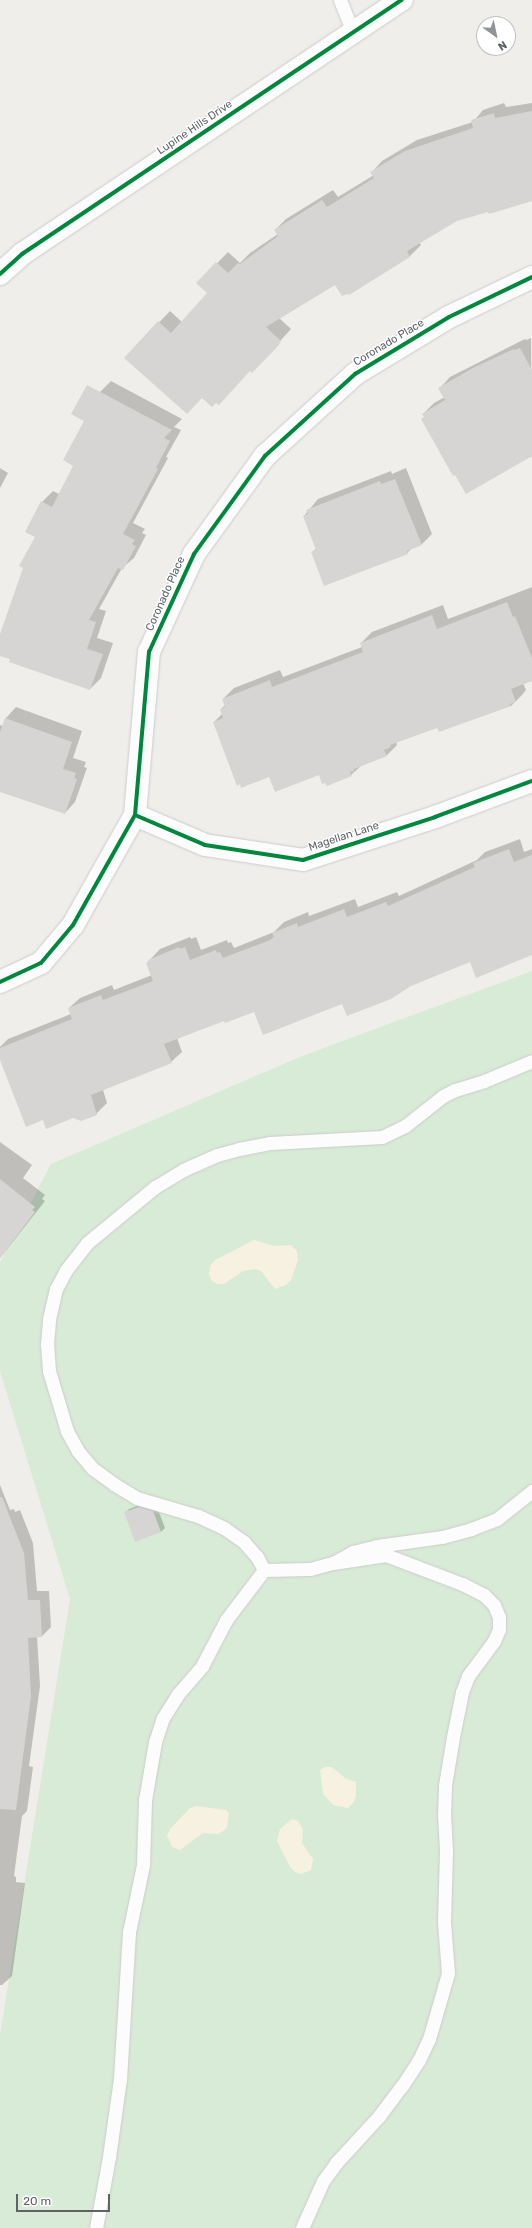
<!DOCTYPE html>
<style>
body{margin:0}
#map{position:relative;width:532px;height:2228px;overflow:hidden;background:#efeeea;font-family:Rubik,sans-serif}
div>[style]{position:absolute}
.green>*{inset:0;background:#d8ebd6}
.sand>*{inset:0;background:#f6f1e1}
.shadow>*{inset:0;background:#0003}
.building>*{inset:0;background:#d6d5d3}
.roads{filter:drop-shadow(0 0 1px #cbcccc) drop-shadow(0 0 1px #cbcccc)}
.service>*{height:13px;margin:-6.5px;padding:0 6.5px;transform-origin:6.5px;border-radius:6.5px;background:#fdfcfc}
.minor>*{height:22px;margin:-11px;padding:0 11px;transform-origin:11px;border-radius:11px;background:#fdfcfc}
.tertiary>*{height:22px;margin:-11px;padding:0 11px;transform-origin:11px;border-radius:11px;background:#fdfcfc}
.cycleway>*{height:4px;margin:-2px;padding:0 2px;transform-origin:2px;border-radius:2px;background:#00873e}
span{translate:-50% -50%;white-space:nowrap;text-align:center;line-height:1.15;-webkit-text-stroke:3px #fff;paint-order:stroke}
.street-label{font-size:11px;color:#5f6368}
.north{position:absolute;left:476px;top:16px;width:40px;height:40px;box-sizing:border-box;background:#fff;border:1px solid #bfc1c3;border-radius:50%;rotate:147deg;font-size:11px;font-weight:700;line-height:16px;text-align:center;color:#5f6368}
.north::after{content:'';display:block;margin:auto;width:14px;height:18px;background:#919496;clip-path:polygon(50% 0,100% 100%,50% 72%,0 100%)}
.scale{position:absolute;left:16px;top:2194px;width:94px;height:18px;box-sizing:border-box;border:2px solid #5f6368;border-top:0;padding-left:5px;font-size:12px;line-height:14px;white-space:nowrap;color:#5f6368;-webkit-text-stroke:3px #fff;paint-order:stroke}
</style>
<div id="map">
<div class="green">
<i style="clip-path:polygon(532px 971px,532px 2228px,0 2228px,0 2035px,70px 1599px,0 1371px,0 1262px,51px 1164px,302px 1056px)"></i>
</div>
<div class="sand">
<i style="clip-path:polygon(254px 1240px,274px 1246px,291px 1245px,297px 1251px,298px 1260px,291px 1280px,286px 1285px,275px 1289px,261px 1271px,255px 1269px,243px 1271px,224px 1284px,217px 1284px,211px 1280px,209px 1274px,210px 1266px,215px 1260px)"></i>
<i style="clip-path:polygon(325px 1767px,332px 1767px,345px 1778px,356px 1782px,356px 1796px,353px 1803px,348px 1808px,333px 1805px,323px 1794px,320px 1770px)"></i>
<i style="clip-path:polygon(196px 1806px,226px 1810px,229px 1813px,227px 1828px,219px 1834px,203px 1833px,180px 1850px,172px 1847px,167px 1835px,170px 1829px,190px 1808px)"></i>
<i style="clip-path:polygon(292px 1819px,298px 1821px,303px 1829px,302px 1843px,313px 1859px,311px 1870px,301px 1874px,295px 1872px,290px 1867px,277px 1841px,280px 1829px)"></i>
</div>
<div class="shadow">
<i style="clip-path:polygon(504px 103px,506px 107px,532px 103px,532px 197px,457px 220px,419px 242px,421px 245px,410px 256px,349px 294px,336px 284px,279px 318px,291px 329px,262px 361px,250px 370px,203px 397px,125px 358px,170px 311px,182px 322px,208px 293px,198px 283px,228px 252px,240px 263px,250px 253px,278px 234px,275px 230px,286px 219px,333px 190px,338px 197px,374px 175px,372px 172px,382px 161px,417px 140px,473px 122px,483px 110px)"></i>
<i style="clip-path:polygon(531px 338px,532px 456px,466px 492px,423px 414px,434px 403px,445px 397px,440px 388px,450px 377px,525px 339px,526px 340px)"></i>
<i style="clip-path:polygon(111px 381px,182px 419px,174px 427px,181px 430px,166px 457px,168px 458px,133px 523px,145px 529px,142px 533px,146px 535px,134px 558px,122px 568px,99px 609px,106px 611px,97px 638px,113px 643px,101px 678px,90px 689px,0 655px,0 637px,36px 536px,42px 502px,53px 491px,59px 494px,75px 465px,100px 392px)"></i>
<i style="clip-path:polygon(0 468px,8px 473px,0 488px)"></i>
<i style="clip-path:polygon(406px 468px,432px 534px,421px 545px,412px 548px,407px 553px,312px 552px,316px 549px,304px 516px,318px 499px,391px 471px,392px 474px)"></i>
<i style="clip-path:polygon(532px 587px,532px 679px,523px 683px,526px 690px,522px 695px,511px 706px,439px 731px,438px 726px,396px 742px,397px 745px,386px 756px,362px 765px,351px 775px,319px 774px,269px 776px,214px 722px,222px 714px,221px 709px,226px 704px,223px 699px,234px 688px,280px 670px,283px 677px,362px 647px,361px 643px,372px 632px,443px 605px,448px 619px)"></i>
<i style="clip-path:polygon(16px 707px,82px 731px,73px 758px,86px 762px,84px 767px,87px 768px,75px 802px,65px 813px,0 791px,0 725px,3px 726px,6px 718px)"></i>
<i style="clip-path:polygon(520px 839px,524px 852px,532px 849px,532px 945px,471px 961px,343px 1003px,255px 1011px,225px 1019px,177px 1038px,182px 1052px,171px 1062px,103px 1090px,107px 1103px,96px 1114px,44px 1119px,0 1057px,0 1047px,8px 1039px,71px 1014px,69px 1008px,80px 998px,112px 985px,114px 990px,152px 975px,147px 963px,160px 949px,190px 937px,191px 939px,196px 937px,201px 950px,227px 940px,228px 943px,231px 942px,234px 948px,274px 932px,284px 922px,308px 912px,309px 916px,355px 899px,358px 907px,397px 892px,399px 896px,477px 860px,485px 852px)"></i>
<i style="clip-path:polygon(0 1142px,32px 1165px,23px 1178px,45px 1195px,42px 1199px,45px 1201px,0 1258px)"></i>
<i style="clip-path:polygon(0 1485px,10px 1510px,14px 1509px,15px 1512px,20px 1510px,33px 1543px,37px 1591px,49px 1591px,51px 1627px,42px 1636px,37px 1636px,40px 1686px,29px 1766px,33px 1767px,27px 1811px,22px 1816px,14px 1876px,16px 1877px,16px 1882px,25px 1883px,12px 1976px,2px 1985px,0 1985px)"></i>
<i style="clip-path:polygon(144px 1503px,157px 1507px,165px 1528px,161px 1532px,125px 1513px,129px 1509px)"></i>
</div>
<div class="building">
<i style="clip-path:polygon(532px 111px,532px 201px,489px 214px,488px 212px,457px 221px,407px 251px,410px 257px,349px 295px,348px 294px,342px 296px,335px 285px,266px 327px,281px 341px,278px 346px,252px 373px,250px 371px,219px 405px,216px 403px,212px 407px,202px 398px,187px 414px,124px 358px,158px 321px,171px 333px,207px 293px,196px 283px,216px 262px,228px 273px,238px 263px,240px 264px,278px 236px,274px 230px,322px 200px,327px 207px,374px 178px,370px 172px,405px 151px,473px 128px,471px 120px,494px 113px,495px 118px)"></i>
<i style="clip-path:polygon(520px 348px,532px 370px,532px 456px,466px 494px,455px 475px,453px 476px,421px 419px,424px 417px,422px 414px,445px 400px,438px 388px,473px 368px,514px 349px,515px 350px)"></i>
<i style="clip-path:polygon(87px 385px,172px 430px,164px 438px,170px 441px,156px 468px,158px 469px,123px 534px,135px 540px,132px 544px,136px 546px,123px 570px,118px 568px,89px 620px,96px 622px,87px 649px,103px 654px,90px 690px,9px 662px,10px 659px,0 656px,0 634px,23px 568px,19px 566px,35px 537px,25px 532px,41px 501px,52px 507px,73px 466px,63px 460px,84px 421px,71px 414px)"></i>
<i style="clip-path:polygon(395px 479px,422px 545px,407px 551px,408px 554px,324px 586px,311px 552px,316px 550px,303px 516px,308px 514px,306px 510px,380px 481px,381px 484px)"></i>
<i style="clip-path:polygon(507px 602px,513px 617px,515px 616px,532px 658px,532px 681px,511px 689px,516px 702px,510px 704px,511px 706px,439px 732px,437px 728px,390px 745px,391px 747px,384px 750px,387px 756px,354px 769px,354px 771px,350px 772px,352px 776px,327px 786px,325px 783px,322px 784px,319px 775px,275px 792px,269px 777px,241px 788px,240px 784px,237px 786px,213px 722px,223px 718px,220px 709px,225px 707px,222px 699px,270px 680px,272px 687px,363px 652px,360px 643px,432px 615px,437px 629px)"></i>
<i style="clip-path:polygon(5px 718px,72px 742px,63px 769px,76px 773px,74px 778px,77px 779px,65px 814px,0 792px,0 732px)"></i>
<i style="clip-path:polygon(509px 849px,514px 862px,532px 855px,532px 955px,476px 978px,470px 962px,411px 986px,391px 999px,347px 1016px,342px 1004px,263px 1035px,254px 1012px,225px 1023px,224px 1021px,164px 1044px,172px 1063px,91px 1095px,97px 1115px,81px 1121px,73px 1118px,46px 1129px,43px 1120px,26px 1127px,0 1060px,0 1048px,72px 1019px,68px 1008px,101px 995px,103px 1000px,153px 981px,146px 963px,149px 962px,148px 960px,179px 947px,180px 949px,185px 947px,190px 960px,216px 950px,217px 953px,220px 952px,223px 958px,270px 940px,274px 937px,272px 933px,297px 923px,298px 927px,344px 909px,347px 917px,386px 902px,388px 906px,475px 867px,473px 863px)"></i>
<i style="clip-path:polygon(0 1179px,35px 1207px,32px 1210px,35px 1212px,0 1258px)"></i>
<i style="clip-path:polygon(0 1497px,2px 1497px,24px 1553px,28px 1600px,40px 1600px,42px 1637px,28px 1638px,31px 1696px,16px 1810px,0 1809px)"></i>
<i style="clip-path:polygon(139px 1507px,153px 1511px,161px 1532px,135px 1542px,124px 1512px)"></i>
</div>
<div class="roads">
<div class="service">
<i style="left:340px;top:0;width:35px;rotate:68deg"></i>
<i style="left:264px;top:1570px;width:46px;rotate:-1.2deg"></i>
<i style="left:310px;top:1569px;width:24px;rotate:-15deg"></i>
<i style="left:96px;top:2228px;width:72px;rotate:-79.6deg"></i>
<i style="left:109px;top:2157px;width:79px;rotate:-82deg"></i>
<i style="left:120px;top:2079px;width:147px;rotate:-86.5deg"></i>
<i style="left:129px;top:1932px;width:68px;rotate:-78.2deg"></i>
<i style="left:143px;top:1865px;width:65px;rotate:-88.2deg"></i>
<i style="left:145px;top:1800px;width:59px;rotate:-80.2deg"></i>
<i style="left:155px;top:1742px;width:25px;rotate:-72deg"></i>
<i style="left:163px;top:1718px;width:28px;rotate:-58deg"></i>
<i style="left:178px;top:1694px;width:37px;rotate:-49deg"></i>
<i style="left:202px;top:1666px;width:52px;rotate:-62.4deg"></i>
<i style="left:226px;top:1620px;width:63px;rotate:-52.8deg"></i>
<i style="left:264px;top:1570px;width:15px;rotate:-118deg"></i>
<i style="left:257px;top:1557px;width:20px;rotate:-131deg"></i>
<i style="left:244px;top:1542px;width:24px;rotate:-145deg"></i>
<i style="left:224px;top:1528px;width:29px;rotate:-155deg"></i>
<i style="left:198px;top:1516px;width:64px;rotate:-163.6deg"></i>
<i style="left:137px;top:1498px;width:27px;rotate:-149deg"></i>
<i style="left:114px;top:1484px;width:26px;rotate:-144deg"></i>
<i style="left:93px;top:1469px;width:23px;rotate:-130deg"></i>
<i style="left:78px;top:1451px;width:23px;rotate:-119deg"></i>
<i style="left:67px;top:1431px;width:63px;rotate:-106.7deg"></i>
<i style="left:49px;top:1371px;width:27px;rotate:-94deg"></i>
<i style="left:47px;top:1344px;width:25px;rotate:-85deg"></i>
<i style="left:49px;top:1319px;width:31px;rotate:-77deg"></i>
<i style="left:56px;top:1289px;width:21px;rotate:-62deg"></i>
<i style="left:66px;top:1270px;width:34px;rotate:-52deg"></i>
<i style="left:87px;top:1243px;width:88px;rotate:-39.5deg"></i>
<i style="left:155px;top:1187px;width:33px;rotate:-31deg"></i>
<i style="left:183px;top:1170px;width:37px;rotate:-24deg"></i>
<i style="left:217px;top:1155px;width:23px;rotate:-15deg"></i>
<i style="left:239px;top:1149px;width:32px;rotate:-11deg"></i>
<i style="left:270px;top:1143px;width:112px;rotate:-3.1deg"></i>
<i style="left:382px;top:1137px;width:25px;rotate:-26deg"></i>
<i style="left:405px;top:1126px;width:48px;rotate:-38.3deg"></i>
<i style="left:443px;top:1096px;width:13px;rotate:-27deg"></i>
<i style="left:455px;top:1090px;width:30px;rotate:-17deg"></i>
<i style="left:484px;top:1081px;width:52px;rotate:-22.6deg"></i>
<i style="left:302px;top:2228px;width:51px;rotate:-65.9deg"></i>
<i style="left:323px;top:2181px;width:22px;rotate:-54deg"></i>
<i style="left:336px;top:2163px;width:64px;rotate:-47.5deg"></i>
<i style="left:379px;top:2116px;width:38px;rotate:-53deg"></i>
<i style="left:402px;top:2086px;width:31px;rotate:-57deg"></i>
<i style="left:419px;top:2060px;width:23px;rotate:-65deg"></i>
<i style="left:429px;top:2039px;width:69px;rotate:-73.9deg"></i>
<i style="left:448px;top:1973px;width:51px;rotate:-94.5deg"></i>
<i style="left:444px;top:1922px;width:71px;rotate:-88.4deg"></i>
<i style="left:446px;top:1851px;width:35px;rotate:-93deg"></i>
<i style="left:444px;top:1816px;width:31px;rotate:-88deg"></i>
<i style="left:445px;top:1785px;width:49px;rotate:-80.5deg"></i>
<i style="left:453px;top:1737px;width:46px;rotate:-78.7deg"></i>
<i style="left:462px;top:1692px;width:17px;rotate:-69deg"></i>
<i style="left:468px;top:1676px;width:44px;rotate:-53.4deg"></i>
<i style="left:494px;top:1641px;width:13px;rotate:-67deg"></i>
<i style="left:499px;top:1629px;width:12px;rotate:-90deg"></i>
<i style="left:499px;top:1617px;width:13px;rotate:-113deg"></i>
<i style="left:494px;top:1605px;width:14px;rotate:-135deg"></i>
<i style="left:484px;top:1595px;width:25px;rotate:-153deg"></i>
<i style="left:462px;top:1584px;width:81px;rotate:-159.1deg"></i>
<i style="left:386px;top:1555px;width:54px;rotate:171.4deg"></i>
<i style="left:333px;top:1563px;width:23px;rotate:-29deg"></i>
<i style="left:353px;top:1552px;width:25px;rotate:-14deg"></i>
<i style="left:377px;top:1546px;width:66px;rotate:-7.9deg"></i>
<i style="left:442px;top:1537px;width:30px;rotate:-15deg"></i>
<i style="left:471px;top:1529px;width:28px;rotate:-21deg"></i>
<i style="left:497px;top:1519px;width:45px;rotate:-38.7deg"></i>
</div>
<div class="minor">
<i style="left:135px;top:815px;width:76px;rotate:23.2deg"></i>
<i style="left:205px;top:845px;width:99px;rotate:8.7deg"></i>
<i style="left:303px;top:860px;width:139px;rotate:-18deg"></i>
<i style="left:435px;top:817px;width:103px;rotate:-20.4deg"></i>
<i style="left:0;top:982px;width:45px;rotate:-24.9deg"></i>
<i style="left:41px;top:963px;width:50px;rotate:-49.9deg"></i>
<i style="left:73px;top:925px;width:126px;rotate:-60.6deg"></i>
<i style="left:135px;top:815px;width:164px;rotate:-85.1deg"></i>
<i style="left:149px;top:652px;width:108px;rotate:-65.3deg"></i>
<i style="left:194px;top:554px;width:121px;rotate:-54.1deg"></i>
<i style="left:265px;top:456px;width:122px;rotate:-42.3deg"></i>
<i style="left:355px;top:374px;width:110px;rotate:-31.2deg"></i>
<i style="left:449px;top:317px;width:92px;rotate:-25.7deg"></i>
</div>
<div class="tertiary">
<i style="left:0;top:274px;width:30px;rotate:-42deg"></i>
<i style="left:22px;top:254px;width:457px;rotate:-33.8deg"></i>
</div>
</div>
<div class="cycleway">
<i style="left:0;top:274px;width:30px;rotate:-42deg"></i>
<i style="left:22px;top:254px;width:457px;rotate:-33.8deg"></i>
<i style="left:135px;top:815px;width:76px;rotate:23.2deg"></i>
<i style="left:205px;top:845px;width:99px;rotate:8.7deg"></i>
<i style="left:303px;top:860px;width:139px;rotate:-18deg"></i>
<i style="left:435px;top:817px;width:103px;rotate:-20.4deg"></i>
<i style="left:0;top:982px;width:45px;rotate:-24.9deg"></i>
<i style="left:41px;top:963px;width:50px;rotate:-49.9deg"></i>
<i style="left:73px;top:925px;width:126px;rotate:-60.6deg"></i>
<i style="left:135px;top:815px;width:164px;rotate:-85.1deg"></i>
<i style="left:149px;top:652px;width:108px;rotate:-65.3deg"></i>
<i style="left:194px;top:554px;width:121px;rotate:-54.1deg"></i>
<i style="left:265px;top:456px;width:122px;rotate:-42.3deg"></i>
<i style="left:355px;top:374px;width:110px;rotate:-31.2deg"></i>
<i style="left:449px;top:317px;width:92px;rotate:-25.7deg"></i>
</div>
<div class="street-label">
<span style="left:195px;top:128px;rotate:-34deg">Lupine Hills Drive</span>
<span style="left:389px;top:343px;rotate:-31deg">Coronado Place</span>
<span style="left:166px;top:594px;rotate:-66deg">Coronado Place</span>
<span style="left:344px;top:837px;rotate:-18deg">Magellan Lane</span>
</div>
<div class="north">N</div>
<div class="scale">20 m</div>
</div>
